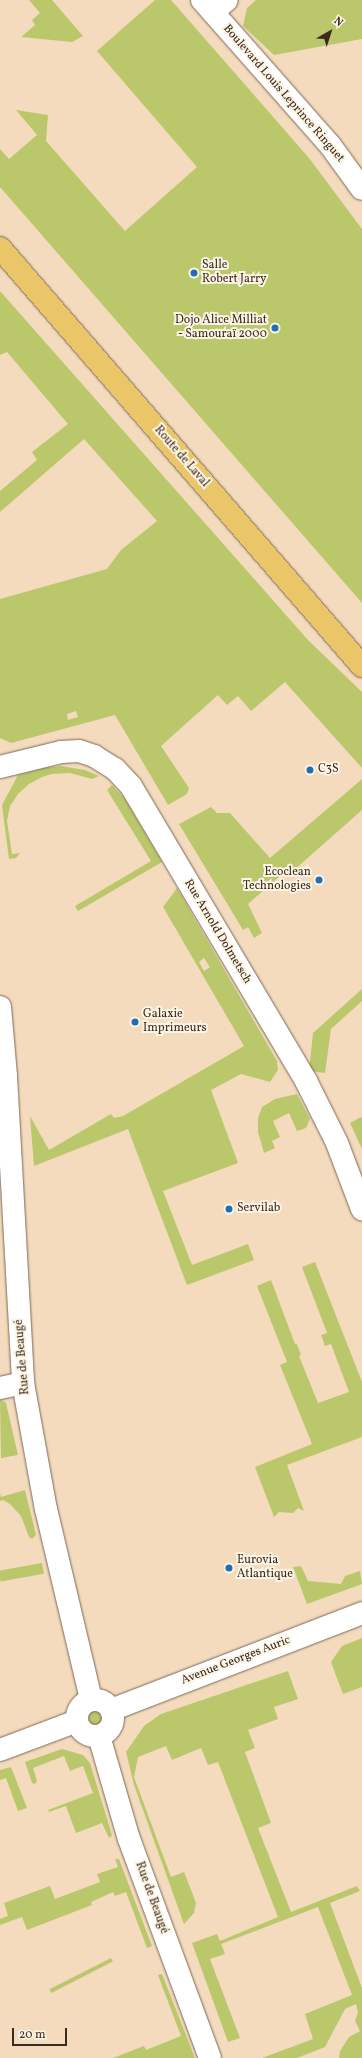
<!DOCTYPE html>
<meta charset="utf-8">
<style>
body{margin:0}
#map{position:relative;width:362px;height:2058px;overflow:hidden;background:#f4dbbe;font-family:Vollkorn,serif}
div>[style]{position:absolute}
.green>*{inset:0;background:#bac86b;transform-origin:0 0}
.round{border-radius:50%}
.roads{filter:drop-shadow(0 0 1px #7c6856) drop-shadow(0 0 1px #7c6856)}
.minor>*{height:22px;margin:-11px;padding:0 11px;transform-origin:11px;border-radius:11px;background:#fff}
.minor>.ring{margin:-11px;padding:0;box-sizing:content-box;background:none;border:22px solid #fff;border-radius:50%}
.major>*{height:22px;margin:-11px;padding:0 11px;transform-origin:11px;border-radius:11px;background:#eac669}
.dots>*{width:11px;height:11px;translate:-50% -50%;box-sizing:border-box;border:2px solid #fcf5e5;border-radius:50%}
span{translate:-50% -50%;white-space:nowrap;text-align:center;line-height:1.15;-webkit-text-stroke:4px #fcf5e5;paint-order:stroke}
.street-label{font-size:12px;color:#3b2a1e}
.poi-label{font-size:12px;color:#3b2a1e}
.left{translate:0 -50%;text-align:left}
.right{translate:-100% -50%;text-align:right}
.north{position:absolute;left:310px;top:12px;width:40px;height:40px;-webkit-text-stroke:3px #fcf5e5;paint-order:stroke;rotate:39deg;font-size:11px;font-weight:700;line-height:16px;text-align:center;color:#3b2a1e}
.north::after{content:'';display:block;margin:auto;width:14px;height:18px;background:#3b2a1e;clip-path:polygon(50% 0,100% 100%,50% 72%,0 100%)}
.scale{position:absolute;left:12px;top:2028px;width:55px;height:18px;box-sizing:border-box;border:2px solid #3b2a1e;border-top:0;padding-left:5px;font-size:12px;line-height:14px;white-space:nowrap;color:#3b2a1e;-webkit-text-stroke:3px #fcf5e5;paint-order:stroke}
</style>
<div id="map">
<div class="green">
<i style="clip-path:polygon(29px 0,52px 0,83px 36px,72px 42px,21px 37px,35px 25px,32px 20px,40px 13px)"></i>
<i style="clip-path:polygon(155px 0,171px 0,309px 158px,362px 229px,362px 603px,0 187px,0 149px,9px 159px,37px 135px,16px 110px,48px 115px,46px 141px,125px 231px,197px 167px,97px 51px)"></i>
<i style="clip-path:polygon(256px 0,362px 0,362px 39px,274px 55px,243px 26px,247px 8px)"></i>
<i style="clip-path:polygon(evenodd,0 291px,308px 640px,362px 692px,362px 768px,285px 682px,251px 711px,238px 696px,227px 705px,218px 695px,161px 746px,189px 788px,187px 794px,168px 805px,115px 715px,11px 743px,0 738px,0 599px,107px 569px,121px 550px,157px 521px,84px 439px,0 512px,0 491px,37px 460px,32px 452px,68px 424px,7px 352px,0 355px,0 291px,76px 711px,78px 717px,68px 720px,67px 714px,76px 711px)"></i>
<i style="clip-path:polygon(61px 766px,85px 770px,99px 776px,92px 779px,70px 773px,52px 774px,42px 777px,29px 784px,18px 794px,10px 806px,7px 821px,12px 854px,20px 853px,16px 858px,9px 859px,2px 805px,18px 775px,44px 768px)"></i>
<i style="clip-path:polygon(362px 779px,362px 810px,293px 871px,289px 868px,248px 904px,262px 933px,254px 938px,248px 927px,243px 930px,179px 824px,211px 807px,217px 813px,230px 813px,270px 858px)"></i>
<i style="clip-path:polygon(112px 785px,125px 799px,162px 862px,78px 911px,75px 906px,151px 861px,107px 790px)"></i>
<i style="clip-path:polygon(evenodd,177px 888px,277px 1061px,278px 1070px,270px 1082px,241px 1074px,211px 1090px,238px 1163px,163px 1191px,192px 1265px,248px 1244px,254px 1260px,187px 1285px,128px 1129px,34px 1166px,30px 1116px,49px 1150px,111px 1114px,114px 1118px,123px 1116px,244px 1046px,163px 907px,177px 888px,204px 958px,210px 967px,204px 971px,199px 962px,204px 958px)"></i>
<i style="clip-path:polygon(362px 989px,362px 1001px,331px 1029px,325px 1073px,309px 1071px,313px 1033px)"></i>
<i style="clip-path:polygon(297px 1094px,310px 1119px,306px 1128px,297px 1131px,289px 1113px,273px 1121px,280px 1137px,272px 1141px,275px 1148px,264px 1153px,258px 1132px,258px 1118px,262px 1107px,275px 1099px)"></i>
<i style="clip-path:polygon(361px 1117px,362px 1118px,362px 1149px,350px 1123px)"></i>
<i style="clip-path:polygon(315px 1262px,362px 1382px,362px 1437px,287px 1465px,304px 1511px,298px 1508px,293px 1513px,279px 1512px,274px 1517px,255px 1467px,312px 1444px,280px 1365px,287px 1362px,257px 1286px,271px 1280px,295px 1344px,297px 1344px,301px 1355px,299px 1356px,318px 1403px,349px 1392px,331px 1344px,325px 1346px,323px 1340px,321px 1335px,327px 1333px,302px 1267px)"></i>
<i style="clip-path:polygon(0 1399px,6px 1403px,18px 1455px,1px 1458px)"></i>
<i style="clip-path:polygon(25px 1490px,36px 1535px,32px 1539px,29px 1537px,21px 1516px,10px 1504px,3px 1500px,0 1501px,0 1493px,1px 1497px)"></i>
<i style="left:42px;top:1563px;width:11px;height:44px;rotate:80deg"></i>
<i style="clip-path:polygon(301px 1566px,308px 1581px,341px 1584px,345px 1576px,360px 1571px,362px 1584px,307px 1604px,293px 1567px)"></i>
<i style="clip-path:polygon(362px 1638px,362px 1687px,343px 1694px,331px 1662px,342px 1646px)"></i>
<i style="clip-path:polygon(288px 1671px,298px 1699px,274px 1707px,278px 1719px,248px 1730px,255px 1748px,245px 1752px,271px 1823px,258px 1828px,291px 1912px,357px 1886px,360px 1891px,330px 1903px,362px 1988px,362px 2058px,339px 2058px,340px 2051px,349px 2037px,360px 2031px,355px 2021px,358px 2012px,356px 2004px,345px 2009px,325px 2047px,297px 2058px,262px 2058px,313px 2039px,305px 2014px,352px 1995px,318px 1907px,221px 1944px,225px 1954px,210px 1959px,240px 2038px,228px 2042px,192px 1943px,217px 1934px,220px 1941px,278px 1917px,218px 1762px,208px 1765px,201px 1748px,172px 1760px,166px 1746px,138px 1757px,134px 1777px,171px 1877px,184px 1872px,196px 1903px,194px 1913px,184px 1924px,134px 1785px,126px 1752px,144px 1726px,161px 1714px)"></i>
<i class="round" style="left:84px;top:1707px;width:22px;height:22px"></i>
<i style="clip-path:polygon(62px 1749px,83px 1755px,90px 1763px,112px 1835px,110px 1838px,108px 1836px,102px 1823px,76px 1833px,66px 1806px,49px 1812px,48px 1810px,93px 1793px,83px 1766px,70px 1771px,64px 1756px,33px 1768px,37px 1781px,35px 1784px,32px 1783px,25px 1762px)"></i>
<i style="clip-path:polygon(11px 1767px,27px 1808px,18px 1811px,6px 1778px,0 1780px,0 1770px)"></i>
<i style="clip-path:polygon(115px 1859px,119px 1859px,152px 1946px,147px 1948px,126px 1892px,115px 1896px,113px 1892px,91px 1902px,92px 1905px,27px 1930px,22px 1917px,0 1925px,0 1919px,8px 1916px,4px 1903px,50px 1886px,55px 1899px,100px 1882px,97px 1874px,118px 1867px)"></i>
<i style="left:111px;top:1958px;width:4px;height:69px;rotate:63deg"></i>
<i style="clip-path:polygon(162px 1974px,195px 2058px,113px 2058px,144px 2046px,146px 2050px,181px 2036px,158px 1975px)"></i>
</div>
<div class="roads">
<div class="minor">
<i style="left:202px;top:0;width:193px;rotate:48.6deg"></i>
<i style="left:330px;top:145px;width:54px;rotate:54deg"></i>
<i style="left:213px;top:12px;width:18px;rotate:-41deg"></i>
<i style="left:0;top:767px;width:63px;rotate:-13.8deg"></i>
<i style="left:61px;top:752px;width:18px;rotate:-3deg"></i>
<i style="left:79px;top:751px;width:16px;rotate:18deg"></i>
<i style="left:94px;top:756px;width:25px;rotate:32deg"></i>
<i style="left:115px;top:769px;width:23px;rotate:47deg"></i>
<i style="left:131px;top:786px;width:343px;rotate:59.3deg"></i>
<i style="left:306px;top:1081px;width:69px;rotate:63.4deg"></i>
<i style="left:337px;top:1143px;width:71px;rotate:69.3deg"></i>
<i style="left:0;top:1007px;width:69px;rotate:85deg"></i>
<i style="left:6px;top:1076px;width:307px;rotate:86.8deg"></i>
<i style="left:23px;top:1383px;width:128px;rotate:79.7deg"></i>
<i style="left:46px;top:1509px;width:196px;rotate:76.7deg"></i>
<i style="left:0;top:1388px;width:24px;rotate:-12deg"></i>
<i class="ring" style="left:77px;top:1700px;width:14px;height:14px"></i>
<i style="left:111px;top:1710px;width:269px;rotate:-21.1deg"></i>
<i style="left:99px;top:1736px;width:107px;rotate:73.8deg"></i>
<i style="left:129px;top:1839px;width:233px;rotate:69.7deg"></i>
<i style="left:0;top:1750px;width:82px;rotate:-20.6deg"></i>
</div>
<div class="major">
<i style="left:0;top:248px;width:553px;rotate:49.11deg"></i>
</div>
</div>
<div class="dots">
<i style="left:194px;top:273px;background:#1f6fb2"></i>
<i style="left:275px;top:328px;background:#1f6fb2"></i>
<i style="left:310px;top:770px;background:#1f6fb2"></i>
<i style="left:319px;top:880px;background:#1f6fb2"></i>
<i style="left:135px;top:1022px;background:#1f6fb2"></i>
<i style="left:229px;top:1209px;background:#1f6fb2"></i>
<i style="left:229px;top:1568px;background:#1f6fb2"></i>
</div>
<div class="street-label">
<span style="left:283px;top:94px;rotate:49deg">Boulevard Louis Leprince Ringuet</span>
<span style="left:181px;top:457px;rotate:49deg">Route de Laval</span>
<span style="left:217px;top:932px;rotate:59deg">Rue Arnold Dolmetsch</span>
<span style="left:23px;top:1357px;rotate:-95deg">Rue de Beaugé</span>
<span style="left:236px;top:1661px;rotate:-21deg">Avenue Georges Auric</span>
<span style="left:151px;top:1898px;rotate:70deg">Rue de Beaugé</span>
</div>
<div class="poi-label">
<span class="left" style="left:202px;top:273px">Salle<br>Robert Jarry</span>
<span class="right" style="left:267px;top:328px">Dojo Alice Milliat<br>- Samouraï 2000</span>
<span class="left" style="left:318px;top:770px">C3S</span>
<span class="right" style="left:311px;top:880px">Ecoclean<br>Technologies</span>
<span class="left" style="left:143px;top:1022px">Galaxie<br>Imprimeurs</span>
<span class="left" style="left:237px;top:1209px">Servilab</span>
<span class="left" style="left:237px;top:1568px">Eurovia<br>Atlantique</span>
</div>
<div class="north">N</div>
<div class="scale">20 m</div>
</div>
